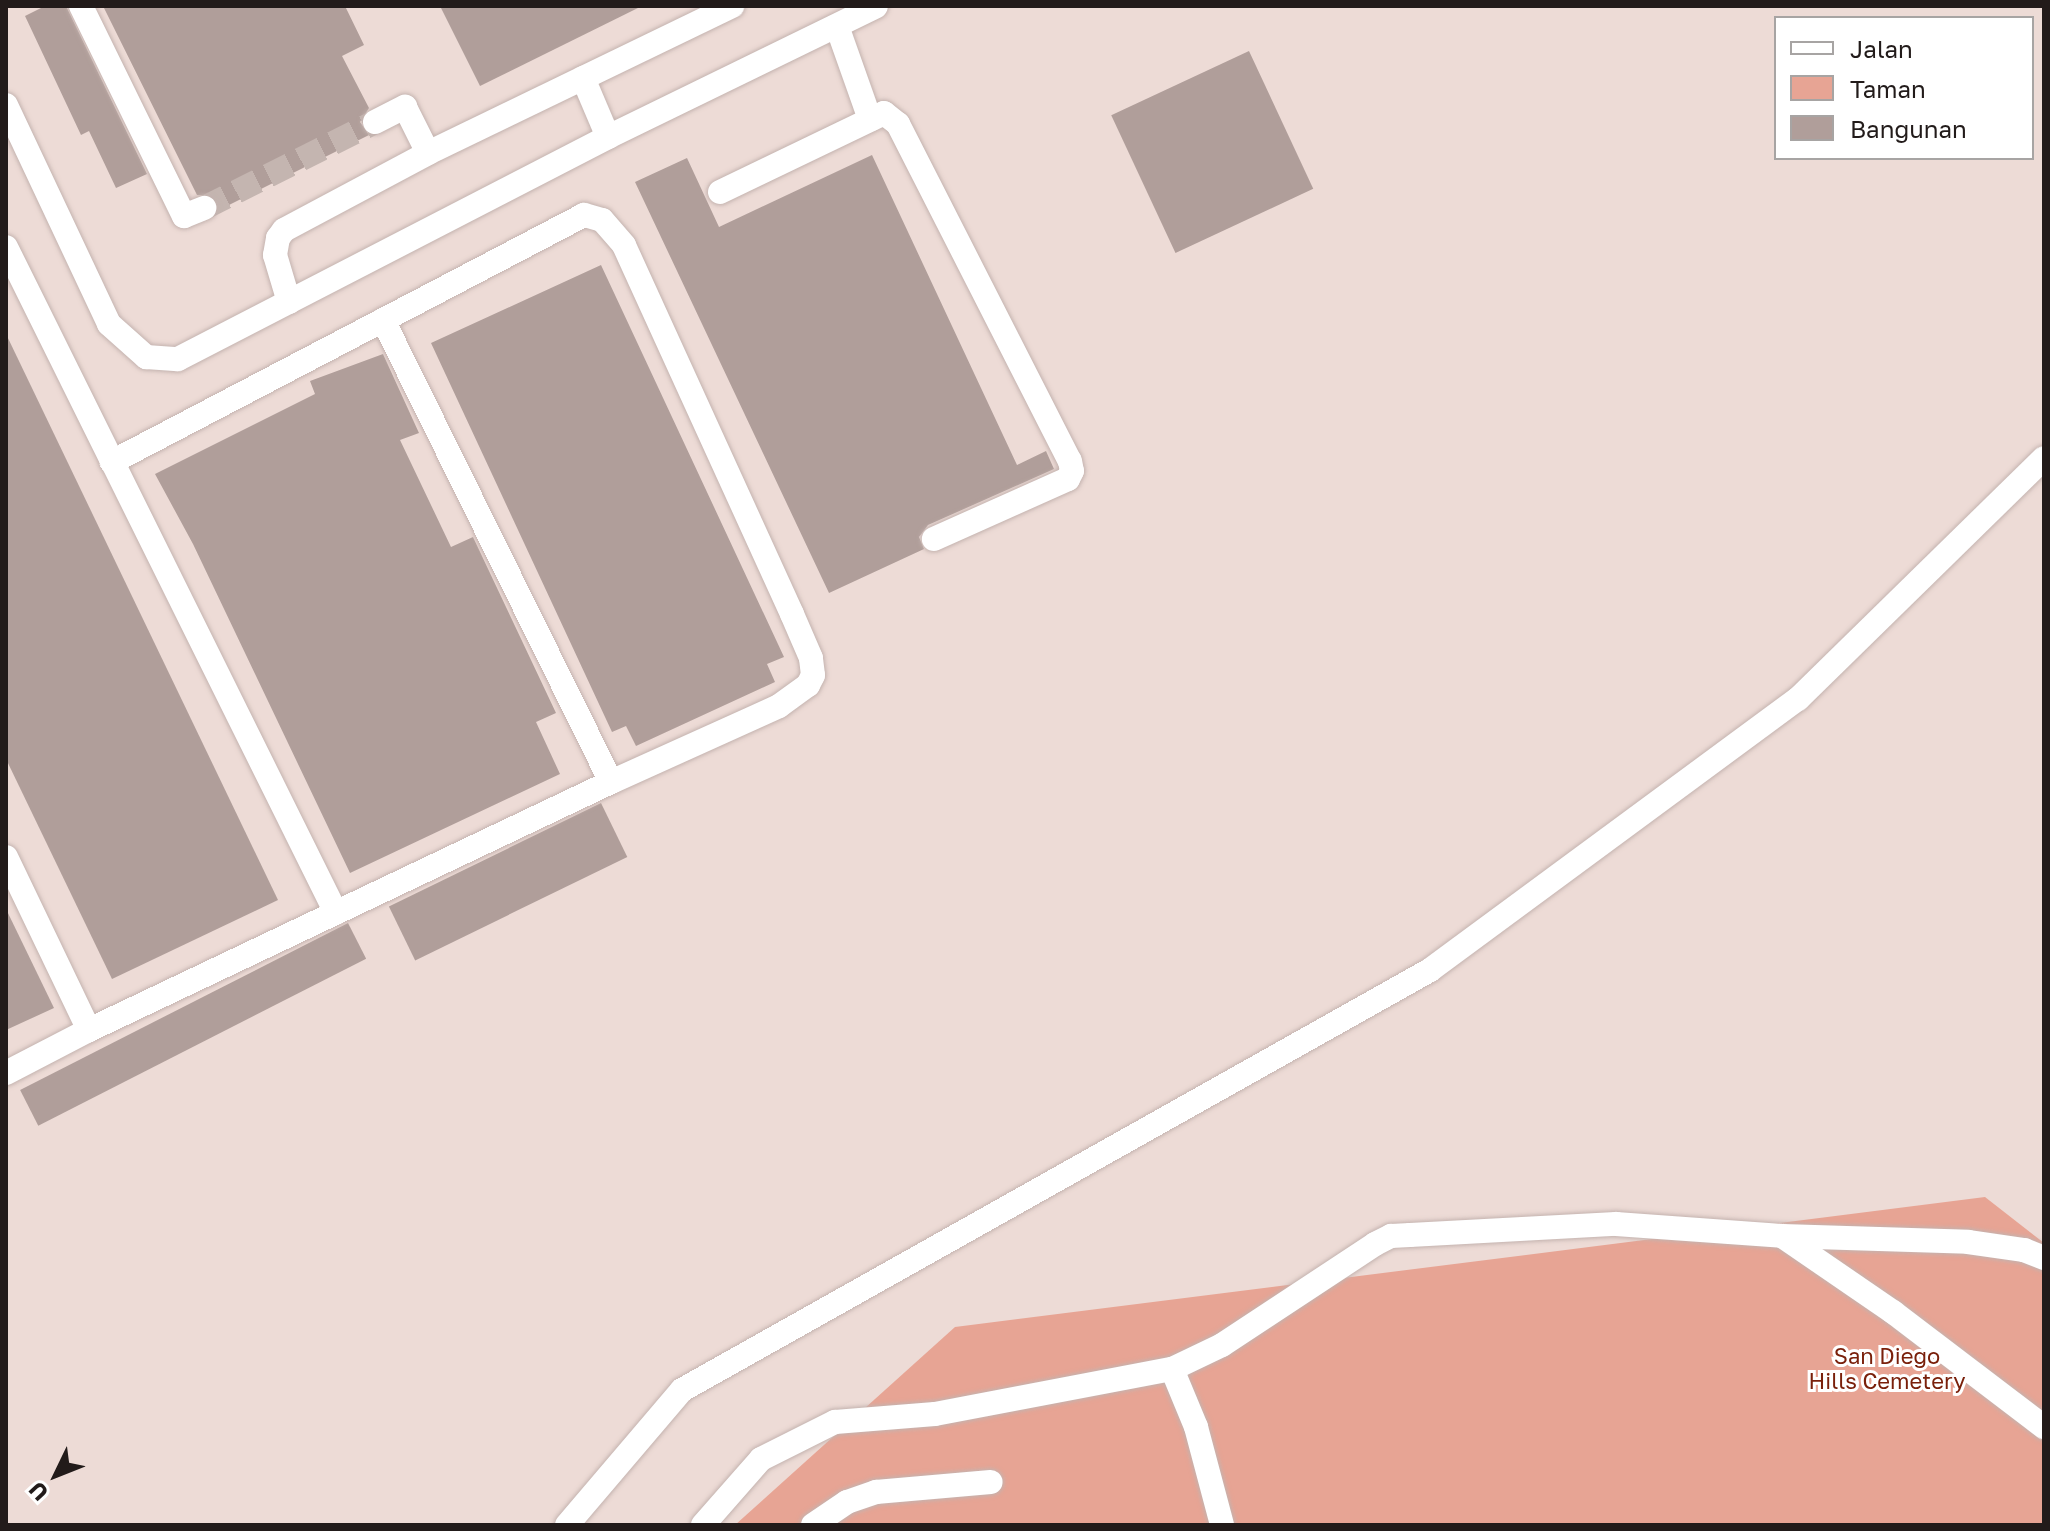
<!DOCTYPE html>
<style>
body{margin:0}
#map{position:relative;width:2050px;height:1531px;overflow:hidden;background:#eddbd6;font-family:"Golos Text",sans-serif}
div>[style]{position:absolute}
.green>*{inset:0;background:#e7a494}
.building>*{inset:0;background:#b09e9a;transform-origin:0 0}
.minor-tunnel>*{height:24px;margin-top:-12px;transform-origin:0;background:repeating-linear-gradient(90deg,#c4b5b0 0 24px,transparent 0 36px)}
.roads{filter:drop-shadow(0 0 2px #c4b3af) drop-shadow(0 0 2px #c4b3af)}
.minor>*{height:24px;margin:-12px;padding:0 12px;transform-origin:12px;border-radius:12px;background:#fff}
span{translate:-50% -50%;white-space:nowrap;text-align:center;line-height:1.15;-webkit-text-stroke:6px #fff;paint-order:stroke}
.park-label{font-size:22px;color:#7a200b}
.frame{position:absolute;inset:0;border:8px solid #221b1a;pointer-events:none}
.legend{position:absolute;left:1774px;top:16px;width:260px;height:144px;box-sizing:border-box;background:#fff;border:2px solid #a7a4a3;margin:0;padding:10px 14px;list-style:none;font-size:24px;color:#221b1a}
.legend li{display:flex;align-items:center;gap:16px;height:40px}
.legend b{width:40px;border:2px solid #a7a4a3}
.north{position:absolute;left:16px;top:1435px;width:80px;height:80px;-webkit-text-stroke:6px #fff;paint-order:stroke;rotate:227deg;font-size:22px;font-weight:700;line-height:32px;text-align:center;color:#221b1a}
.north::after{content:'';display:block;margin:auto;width:28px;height:36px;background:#221b1a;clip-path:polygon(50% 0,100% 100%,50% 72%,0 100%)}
</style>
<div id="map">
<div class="green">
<i style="clip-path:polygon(1985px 1197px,2044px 1243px,2044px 1525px,735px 1525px,955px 1327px)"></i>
</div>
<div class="building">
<i style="clip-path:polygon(45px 6px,66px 6px,147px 174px,116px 188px,89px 131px,81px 135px,25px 16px)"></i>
<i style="clip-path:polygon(103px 6px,345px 6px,364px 45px,342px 56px,369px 108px,360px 122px,369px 135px,219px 210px,213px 196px,197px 195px)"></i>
<i style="clip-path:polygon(440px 6px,642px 6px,480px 86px)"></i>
<i style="left:1249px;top:51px;width:152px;height:152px;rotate:65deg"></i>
<i style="clip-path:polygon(872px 155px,1017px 465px,1046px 451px,1054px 469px,928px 525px,919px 537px,924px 549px,829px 593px,635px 182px,687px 158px,719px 227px)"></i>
<i style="clip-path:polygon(601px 265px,784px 657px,767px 664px,775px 682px,636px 746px,626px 726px,612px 732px,431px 343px)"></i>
<i style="clip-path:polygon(6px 334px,278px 900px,112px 979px,6px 759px)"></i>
<i style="clip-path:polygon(383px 354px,419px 433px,400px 440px,451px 547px,473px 537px,556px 713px,536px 722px,560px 774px,350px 873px,193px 544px,155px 474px,315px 394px,310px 381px)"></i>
<i style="left:601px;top:803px;width:60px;height:236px;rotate:64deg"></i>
<i style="clip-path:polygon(6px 909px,54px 1008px,6px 1030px)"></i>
<i style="left:348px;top:923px;width:40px;height:368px;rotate:63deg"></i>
</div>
<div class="minor-tunnel">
<i style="left:204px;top:208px;width:191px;rotate:-26.7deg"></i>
</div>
<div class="roads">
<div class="minor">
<i style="left:81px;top:6px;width:234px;rotate:63.9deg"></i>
<i style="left:184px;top:216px;width:22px;rotate:-22deg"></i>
<i style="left:837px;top:26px;width:99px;rotate:70.5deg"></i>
<i style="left:583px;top:78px;width:64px;rotate:67deg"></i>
<i style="left:6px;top:105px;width:242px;rotate:64.8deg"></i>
<i style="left:109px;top:324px;width:50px;rotate:41.7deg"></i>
<i style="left:146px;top:357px;width:32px;rotate:4deg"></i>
<i style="left:178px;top:359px;width:484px;rotate:-27.3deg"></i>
<i style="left:608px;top:137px;width:298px;rotate:-26deg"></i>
<i style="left:375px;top:122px;width:34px;rotate:-27deg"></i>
<i style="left:405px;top:107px;width:51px;rotate:63.4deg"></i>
<i style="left:720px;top:192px;width:182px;rotate:-25.7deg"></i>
<i style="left:884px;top:113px;width:18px;rotate:38deg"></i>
<i style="left:898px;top:124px;width:378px;rotate:63deg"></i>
<i style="left:1070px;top:461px;width:10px;rotate:79deg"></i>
<i style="left:1072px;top:471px;width:9px;rotate:117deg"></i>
<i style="left:1068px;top:479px;width:147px;rotate:155.9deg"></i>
<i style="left:6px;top:247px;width:743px;rotate:63.64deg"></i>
<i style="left:289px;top:302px;width:49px;rotate:-106.6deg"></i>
<i style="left:275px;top:255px;width:17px;rotate:-80deg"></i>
<i style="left:278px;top:238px;width:10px;rotate:-53deg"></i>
<i style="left:284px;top:230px;width:163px;rotate:-28.1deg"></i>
<i style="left:428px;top:153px;width:338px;rotate:-25.8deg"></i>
<i style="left:383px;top:320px;width:515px;rotate:63.73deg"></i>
<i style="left:6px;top:857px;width:192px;rotate:64.4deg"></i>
<i style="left:6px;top:1073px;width:93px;rotate:-27.4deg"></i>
<i style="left:89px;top:1030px;width:578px;rotate:-25.41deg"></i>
<i style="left:611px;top:782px;width:184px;rotate:-24.3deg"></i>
<i style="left:779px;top:706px;width:36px;rotate:-36deg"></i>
<i style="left:808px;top:685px;width:11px;rotate:-63deg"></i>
<i style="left:813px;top:675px;width:17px;rotate:-97deg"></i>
<i style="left:811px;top:658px;width:48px;rotate:-113.4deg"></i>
<i style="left:792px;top:614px;width:405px;rotate:-114.5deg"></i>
<i style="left:624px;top:245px;width:33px;rotate:-131deg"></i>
<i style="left:602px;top:220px;width:19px;rotate:-164deg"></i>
<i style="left:584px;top:215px;width:533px;rotate:152.38deg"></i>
<i style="left:1782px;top:1236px;width:186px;rotate:1.8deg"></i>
<i style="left:1968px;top:1242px;width:57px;rotate:8.1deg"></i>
<i style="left:2024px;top:1250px;width:22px;rotate:22deg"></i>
<i style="left:1172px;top:1369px;width:63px;rotate:67.5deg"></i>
<i style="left:1196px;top:1427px;width:101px;rotate:75.1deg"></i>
<i style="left:567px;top:1525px;width:177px;rotate:-49.6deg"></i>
<i style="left:682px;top:1390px;width:858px;rotate:-29.31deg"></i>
<i style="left:1430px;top:970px;width:457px;rotate:-36.4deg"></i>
<i style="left:1798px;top:699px;width:344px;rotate:-44.4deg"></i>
<i style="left:703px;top:1525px;width:88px;rotate:-48.7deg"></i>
<i style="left:761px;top:1459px;width:83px;rotate:-26.6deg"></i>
<i style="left:835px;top:1422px;width:100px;rotate:-4.6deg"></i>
<i style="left:935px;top:1414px;width:241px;rotate:-10.8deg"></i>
<i style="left:1172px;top:1369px;width:55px;rotate:-25.6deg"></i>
<i style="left:1222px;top:1345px;width:183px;rotate:-33.4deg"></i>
<i style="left:1375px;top:1244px;width:18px;rotate:-27deg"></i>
<i style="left:1391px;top:1236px;width:19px;rotate:-3deg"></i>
<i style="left:1410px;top:1235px;width:206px;rotate:-3.1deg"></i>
<i style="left:1616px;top:1224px;width:166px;rotate:4.1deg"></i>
<i style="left:1782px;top:1236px;width:135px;rotate:34.4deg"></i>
<i style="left:1893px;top:1312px;width:190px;rotate:37.3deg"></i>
<i style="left:813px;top:1525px;width:41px;rotate:-34.1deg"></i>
<i style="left:847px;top:1502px;width:31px;rotate:-19deg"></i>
<i style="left:876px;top:1492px;width:115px;rotate:-5deg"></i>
</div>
</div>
<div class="park-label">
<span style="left:1887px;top:1368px">San Diego<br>Hills Cemetery</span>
</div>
<div class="frame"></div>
<ul class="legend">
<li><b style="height:10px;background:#fff"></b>Jalan</li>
<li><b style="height:22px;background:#e7a494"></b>Taman</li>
<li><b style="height:22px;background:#b09e9a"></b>Bangunan</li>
</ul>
<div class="north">U</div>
</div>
